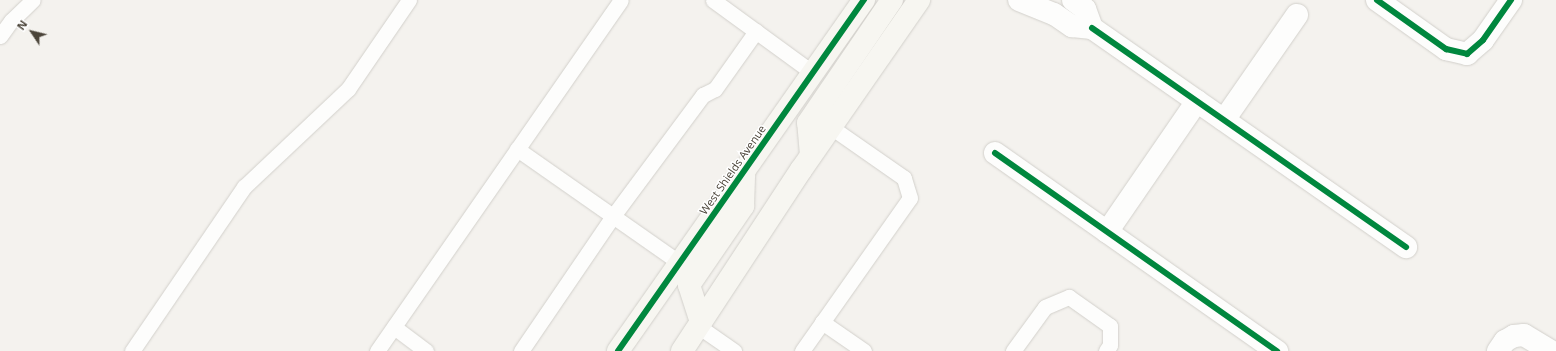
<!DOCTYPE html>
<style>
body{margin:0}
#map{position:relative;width:1556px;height:351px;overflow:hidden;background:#f4f2ee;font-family:"Open Sans",sans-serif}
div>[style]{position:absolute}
.roads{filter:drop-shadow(0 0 1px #d2d0cb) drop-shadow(0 0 1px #d2d0cb)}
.lane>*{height:15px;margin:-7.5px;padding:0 7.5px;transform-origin:7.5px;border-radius:7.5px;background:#fdfdfc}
.street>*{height:22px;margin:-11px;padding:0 11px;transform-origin:11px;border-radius:11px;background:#fdfdfc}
.secondary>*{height:22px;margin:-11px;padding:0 11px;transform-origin:11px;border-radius:11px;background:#f7f6f1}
.cycleway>*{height:6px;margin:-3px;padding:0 3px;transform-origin:3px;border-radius:3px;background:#00873e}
span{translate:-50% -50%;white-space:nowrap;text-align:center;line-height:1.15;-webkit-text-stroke:3px #fff;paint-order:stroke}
.street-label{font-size:11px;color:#4b4439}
.north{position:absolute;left:12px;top:12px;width:40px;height:40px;-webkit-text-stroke:3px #fff;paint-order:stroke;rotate:305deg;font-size:11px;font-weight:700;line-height:16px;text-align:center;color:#4b4439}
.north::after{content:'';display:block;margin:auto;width:14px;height:18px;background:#4b4439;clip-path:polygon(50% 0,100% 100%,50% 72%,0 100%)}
</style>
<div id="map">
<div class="roads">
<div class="lane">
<i style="left:713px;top:0;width:124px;rotate:36.1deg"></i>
<i style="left:0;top:36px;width:19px;rotate:-54deg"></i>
<i style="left:11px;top:21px;width:30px;rotate:-44deg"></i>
<i style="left:517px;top:149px;width:199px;rotate:35deg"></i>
<i style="left:822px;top:322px;width:51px;rotate:34.6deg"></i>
<i style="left:698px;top:326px;width:44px;rotate:34.8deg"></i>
<i style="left:394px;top:327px;width:40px;rotate:37deg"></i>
<i style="left:132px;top:351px;width:199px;rotate:-55.7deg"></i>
<i style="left:244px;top:187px;width:143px;rotate:-43.3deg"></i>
<i style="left:348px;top:89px;width:108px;rotate:-55.6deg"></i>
<i style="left:377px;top:351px;width:427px;rotate:-55.2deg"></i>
<i style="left:521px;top:351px;width:163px;rotate:-55.7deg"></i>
<i style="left:613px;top:216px;width:151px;rotate:-53.4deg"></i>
<i style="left:703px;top:95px;width:13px;rotate:-27deg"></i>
<i style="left:715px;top:89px;width:71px;rotate:-54.7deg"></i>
<i style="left:802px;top:351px;width:187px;rotate:-54.8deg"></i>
<i style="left:910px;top:198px;width:21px;rotate:-107deg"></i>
<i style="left:904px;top:178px;width:89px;rotate:-145.1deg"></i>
<i style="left:1013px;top:351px;width:54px;rotate:-54deg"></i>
<i style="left:1045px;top:307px;width:26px;rotate:-23deg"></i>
<i style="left:1069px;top:297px;width:50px;rotate:35.3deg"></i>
<i style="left:1110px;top:326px;width:19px;rotate:90deg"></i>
<i style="left:1110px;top:345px;width:7px;rotate:124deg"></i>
</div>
<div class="street">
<i style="left:1019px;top:0;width:38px;rotate:22deg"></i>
<i style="left:1054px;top:14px;width:22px;rotate:34deg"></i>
<i style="left:1072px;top:26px;width:20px;rotate:6deg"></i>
<i style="left:1092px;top:28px;width:20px;rotate:-110deg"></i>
<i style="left:1085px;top:9px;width:15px;rotate:-143deg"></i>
<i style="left:1377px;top:0;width:85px;rotate:35.4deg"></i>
<i style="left:1446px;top:49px;width:22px;rotate:13deg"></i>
<i style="left:1467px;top:54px;width:21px;rotate:-41deg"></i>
<i style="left:1483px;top:40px;width:49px;rotate:-55deg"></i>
<i style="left:1092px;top:28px;width:383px;rotate:34.9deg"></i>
<i style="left:1224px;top:120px;width:128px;rotate:-55.2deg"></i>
<i style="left:995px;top:153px;width:345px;rotate:35.1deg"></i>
<i style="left:1107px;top:232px;width:159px;rotate:-55.5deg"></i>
<i style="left:1498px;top:351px;width:12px;rotate:-55deg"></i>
<i style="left:1505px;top:341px;width:10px;rotate:-29deg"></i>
<i style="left:1514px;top:336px;width:10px;rotate:-6deg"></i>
<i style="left:1524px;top:335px;width:31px;rotate:31deg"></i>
</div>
<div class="secondary">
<i style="left:811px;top:155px;width:32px;rotate:-95deg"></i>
<i style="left:808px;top:123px;width:149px;rotate:-55.7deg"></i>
<i style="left:701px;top:322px;width:39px;rotate:-108deg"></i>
<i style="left:689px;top:285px;width:96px;rotate:-55.6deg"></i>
<i style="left:743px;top:206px;width:33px;rotate:-88deg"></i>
<i style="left:618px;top:351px;width:429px;rotate:-55deg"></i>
<i style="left:682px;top:351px;width:217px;rotate:-56.7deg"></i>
<i style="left:801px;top:170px;width:207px;rotate:-55.2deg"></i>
</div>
</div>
<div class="cycleway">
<i style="left:1377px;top:0;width:85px;rotate:35.4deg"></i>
<i style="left:1446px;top:49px;width:22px;rotate:13deg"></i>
<i style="left:1467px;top:54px;width:21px;rotate:-41deg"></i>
<i style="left:1483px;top:40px;width:49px;rotate:-55deg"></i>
<i style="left:1092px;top:28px;width:383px;rotate:34.9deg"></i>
<i style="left:995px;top:153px;width:345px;rotate:35.1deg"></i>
<i style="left:618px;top:351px;width:429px;rotate:-55deg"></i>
</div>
<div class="street-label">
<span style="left:733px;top:170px;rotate:-55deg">West Shields Avenue</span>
</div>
<div class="north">N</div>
</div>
